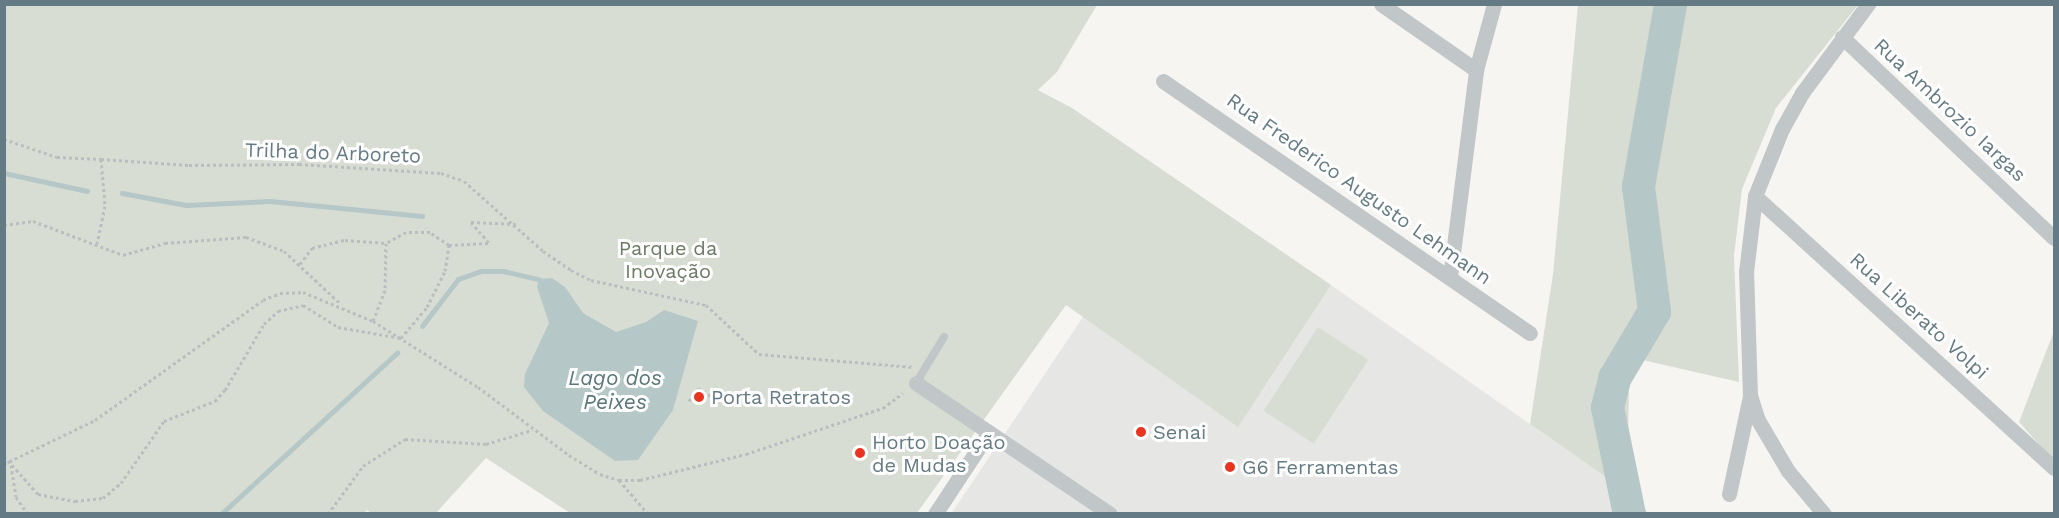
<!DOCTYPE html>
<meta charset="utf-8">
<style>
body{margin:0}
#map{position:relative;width:2059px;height:518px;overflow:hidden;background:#f6f5f2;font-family:"Work Sans",sans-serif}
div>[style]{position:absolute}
.built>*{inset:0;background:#e6e7e5}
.green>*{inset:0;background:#d8ddd3;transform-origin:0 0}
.water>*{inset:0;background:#b6c7c8}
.stream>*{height:5px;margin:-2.5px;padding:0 2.5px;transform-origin:2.5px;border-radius:2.5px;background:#b6c7c8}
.river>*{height:33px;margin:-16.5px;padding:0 16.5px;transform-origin:16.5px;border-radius:16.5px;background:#b6c7c8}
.path>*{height:3px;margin-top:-1.5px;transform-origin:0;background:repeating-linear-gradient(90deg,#bbbec0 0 3px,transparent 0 6px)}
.service>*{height:8px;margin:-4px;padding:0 4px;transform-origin:4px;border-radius:4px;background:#c1c6c8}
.minor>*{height:15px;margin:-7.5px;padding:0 7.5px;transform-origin:7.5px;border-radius:7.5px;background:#c1c6c8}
.dots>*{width:16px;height:16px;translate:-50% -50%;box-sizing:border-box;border:3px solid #fff;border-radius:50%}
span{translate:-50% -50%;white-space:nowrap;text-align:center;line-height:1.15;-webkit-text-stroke:6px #fff;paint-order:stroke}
.street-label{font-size:20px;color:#647a84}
.park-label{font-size:20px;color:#6b7b63}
.poi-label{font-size:20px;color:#647a84}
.left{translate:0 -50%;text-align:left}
.water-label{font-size:21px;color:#5a767a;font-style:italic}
.frame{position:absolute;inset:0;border:6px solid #647a84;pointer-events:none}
</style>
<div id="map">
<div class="built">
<i style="clip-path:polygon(1331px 285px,1627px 492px,1648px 513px,951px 514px,1083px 317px,1238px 426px)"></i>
</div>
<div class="green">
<i style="clip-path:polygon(5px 5px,1097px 5px,1057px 72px,1038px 90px,1072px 108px,1331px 285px,1238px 427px,1066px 305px,917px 513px,570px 513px,486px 458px,436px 513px,373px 514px,367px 510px,363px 514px,5px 513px)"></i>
<i style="clip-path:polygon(1578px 5px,1858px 5px,1776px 108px,1742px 189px,1734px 256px,1739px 382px,1638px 359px,1629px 389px,1627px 492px,1648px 513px,1629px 513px,1627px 492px,1530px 424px,1553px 274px)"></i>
<i style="left:1318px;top:327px;width:60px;height:100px;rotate:33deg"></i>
<i style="clip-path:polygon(2054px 331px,2054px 461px,2019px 422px)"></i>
</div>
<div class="water">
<i style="clip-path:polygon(552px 278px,565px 287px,583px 313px,616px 332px,646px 322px,664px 310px,698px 321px,673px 410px,638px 460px,615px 461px,543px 411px,524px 387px,525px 374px,549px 323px,537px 287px,539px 279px)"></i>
</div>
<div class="stream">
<i style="left:4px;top:173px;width:85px;rotate:12.2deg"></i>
<i style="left:122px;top:193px;width:65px;rotate:10.6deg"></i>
<i style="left:186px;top:205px;width:84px;rotate:-2.7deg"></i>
<i style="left:270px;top:201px;width:153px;rotate:5.6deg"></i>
<i style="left:422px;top:326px;width:59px;rotate:-52.5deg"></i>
<i style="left:458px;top:279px;width:24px;rotate:-19deg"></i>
<i style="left:481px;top:271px;width:22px"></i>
<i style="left:503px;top:271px;width:37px;rotate:13deg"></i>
<i style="left:221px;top:514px;width:239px;rotate:-42.5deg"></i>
</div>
<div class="river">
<i style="left:1629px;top:514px;width:109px;rotate:-101.6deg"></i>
<i style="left:1607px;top:407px;width:30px;rotate:-76deg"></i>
<i style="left:1614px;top:378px;width:78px;rotate:-59.2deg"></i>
<i style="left:1654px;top:311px;width:126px;rotate:-97.3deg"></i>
<i style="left:1638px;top:186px;width:185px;rotate:-80deg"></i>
</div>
<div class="path">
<i style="left:4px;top:139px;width:56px;rotate:18.8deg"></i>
<i style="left:57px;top:157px;width:44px;rotate:2.6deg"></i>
<i style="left:101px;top:159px;width:47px;rotate:85.1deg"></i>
<i style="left:105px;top:206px;width:38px;rotate:102deg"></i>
<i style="left:101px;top:159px;width:88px;rotate:3.9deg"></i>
<i style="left:189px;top:165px;width:110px;rotate:-0.5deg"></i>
<i style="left:299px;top:164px;width:142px;rotate:3.6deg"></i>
<i style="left:441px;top:173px;width:24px;rotate:19deg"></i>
<i style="left:464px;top:181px;width:106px;rotate:41.5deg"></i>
<i style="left:543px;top:251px;width:34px;rotate:34deg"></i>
<i style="left:571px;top:270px;width:22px;rotate:27deg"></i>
<i style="left:591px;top:280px;width:118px;rotate:12.3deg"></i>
<i style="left:706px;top:305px;width:72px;rotate:42.8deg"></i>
<i style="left:759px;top:354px;width:155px;rotate:4.8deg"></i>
<i style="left:471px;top:222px;width:45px;rotate:2.5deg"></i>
<i style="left:471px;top:222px;width:28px;rotate:49deg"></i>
<i style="left:4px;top:225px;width:29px;rotate:-8deg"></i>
<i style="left:33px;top:221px;width:96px;rotate:20.7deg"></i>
<i style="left:123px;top:255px;width:44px;rotate:-15.9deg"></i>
<i style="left:165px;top:243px;width:81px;rotate:-4.2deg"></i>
<i style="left:246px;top:237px;width:40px;rotate:20.2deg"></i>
<i style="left:284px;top:251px;width:78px;rotate:42.9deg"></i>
<i style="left:449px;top:245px;width:40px;rotate:-2.9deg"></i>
<i style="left:300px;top:264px;width:20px;rotate:-53deg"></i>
<i style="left:312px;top:248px;width:34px;rotate:-14deg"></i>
<i style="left:345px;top:240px;width:41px;rotate:4.2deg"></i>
<i style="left:689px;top:401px;width:16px;rotate:-55deg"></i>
<i style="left:698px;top:388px;width:26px;rotate:32deg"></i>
<i style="left:4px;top:456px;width:51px;rotate:48.2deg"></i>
<i style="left:38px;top:494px;width:38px;rotate:11deg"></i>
<i style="left:75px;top:501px;width:28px;rotate:-6deg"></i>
<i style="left:103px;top:498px;width:23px;rotate:-40deg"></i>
<i style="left:121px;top:483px;width:75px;rotate:-55.3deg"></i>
<i style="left:164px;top:421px;width:55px;rotate:-21.4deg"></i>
<i style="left:215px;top:401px;width:15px;rotate:-48deg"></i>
<i style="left:225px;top:390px;width:77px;rotate:-59.4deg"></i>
<i style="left:264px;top:324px;width:19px;rotate:-43deg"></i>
<i style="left:278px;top:311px;width:26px;rotate:-13deg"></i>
<i style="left:303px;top:305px;width:41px;rotate:32.2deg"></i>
<i style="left:338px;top:327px;width:64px;rotate:9.9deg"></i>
<i style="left:401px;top:338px;width:40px;rotate:-50deg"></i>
<i style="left:427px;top:307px;width:40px;rotate:-63.4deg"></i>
<i style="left:445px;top:271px;width:26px;rotate:-81deg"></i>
<i style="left:449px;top:245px;width:23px;rotate:-146deg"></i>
<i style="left:430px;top:232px;width:24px;rotate:180deg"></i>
<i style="left:406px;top:232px;width:23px;rotate:151deg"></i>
<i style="left:386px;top:243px;width:47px;rotate:91.2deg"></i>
<i style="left:385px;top:290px;width:33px;rotate:111deg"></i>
<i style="left:4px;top:464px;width:101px;rotate:-25.8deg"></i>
<i style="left:95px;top:420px;width:206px;rotate:-35.5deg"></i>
<i style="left:263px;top:300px;width:18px;rotate:-22deg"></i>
<i style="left:280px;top:293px;width:23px;rotate:-2deg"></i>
<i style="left:303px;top:292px;width:76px;rotate:22.5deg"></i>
<i style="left:373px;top:321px;width:124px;rotate:32.2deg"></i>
<i style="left:478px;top:387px;width:114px;rotate:36.8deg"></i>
<i style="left:569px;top:455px;width:36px;rotate:32deg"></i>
<i style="left:600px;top:474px;width:20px;rotate:18deg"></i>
<i style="left:619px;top:480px;width:21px"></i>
<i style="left:640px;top:480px;width:109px;rotate:-13.8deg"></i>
<i style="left:746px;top:454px;width:145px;rotate:-18.6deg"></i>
<i style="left:883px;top:408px;width:25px;rotate:-37deg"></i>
<i style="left:11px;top:465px;width:32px;rotate:81deg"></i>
<i style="left:16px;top:497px;width:21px;rotate:55deg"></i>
<i style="left:619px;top:480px;width:45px;rotate:49.5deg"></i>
<i style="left:328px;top:514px;width:59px;rotate:-53.9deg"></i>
<i style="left:363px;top:466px;width:50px;rotate:-32.7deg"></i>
<i style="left:405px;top:439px;width:81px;rotate:3.5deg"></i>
<i style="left:486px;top:444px;width:48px;rotate:-16.9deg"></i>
</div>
<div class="service">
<i style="left:916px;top:383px;width:54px;rotate:-58.7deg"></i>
</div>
<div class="minor">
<i style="left:1381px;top:4px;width:116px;rotate:34.8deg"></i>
<i style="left:1842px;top:37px;width:292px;rotate:43.5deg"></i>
<i style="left:1163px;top:81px;width:445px;rotate:34.5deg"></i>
<i style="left:1755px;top:196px;width:404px;rotate:42.3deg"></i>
<i style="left:1450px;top:277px;width:209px;rotate:-82.8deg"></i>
<i style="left:1476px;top:70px;width:68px;rotate:-74.7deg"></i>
<i style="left:916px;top:383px;width:234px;rotate:34deg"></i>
<i style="left:1729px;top:494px;width:100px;rotate:-77.9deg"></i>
<i style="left:935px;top:514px;width:98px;rotate:-56.6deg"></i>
<i style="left:1824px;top:514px;width:56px;rotate:-129.9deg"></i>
<i style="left:1788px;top:471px;width:59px;rotate:-120.5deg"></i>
<i style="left:1758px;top:420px;width:25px;rotate:-108deg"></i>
<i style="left:1750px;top:396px;width:124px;rotate:-91.8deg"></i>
<i style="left:1746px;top:272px;width:77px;rotate:-83.2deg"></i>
<i style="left:1755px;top:196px;width:72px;rotate:-68.1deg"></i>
<i style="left:1782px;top:129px;width:41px;rotate:-60.9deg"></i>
<i style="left:1802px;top:93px;width:111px;rotate:-53.4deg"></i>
</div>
<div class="dots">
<i style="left:699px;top:397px;background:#e83420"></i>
<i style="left:1141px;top:432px;background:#e83420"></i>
<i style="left:860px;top:453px;background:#e83420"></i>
<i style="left:1230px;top:467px;background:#e83420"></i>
</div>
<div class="street-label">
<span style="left:1950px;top:110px;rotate:43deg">Rua Ambrozio Iargas</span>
<span style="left:333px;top:153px;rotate:2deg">Trilha do Arboreto</span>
<span style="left:1359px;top:189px;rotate:35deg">Rua Frederico Augusto Lehmann</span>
<span style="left:1919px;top:316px;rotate:42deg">Rua Liberato Volpi</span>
</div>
<div class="park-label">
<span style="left:668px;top:260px">Parque da<br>Inovação</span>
</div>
<div class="poi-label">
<span class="left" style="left:711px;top:397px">Porta Retratos</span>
<span class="left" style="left:1153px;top:432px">Senai</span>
<span class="left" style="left:872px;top:454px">Horto Doação<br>de Mudas</span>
<span class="left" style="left:1242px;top:467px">G6 Ferramentas</span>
</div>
<div class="water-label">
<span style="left:615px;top:390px">Lago dos<br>Peixes</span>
</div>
<div class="frame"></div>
</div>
